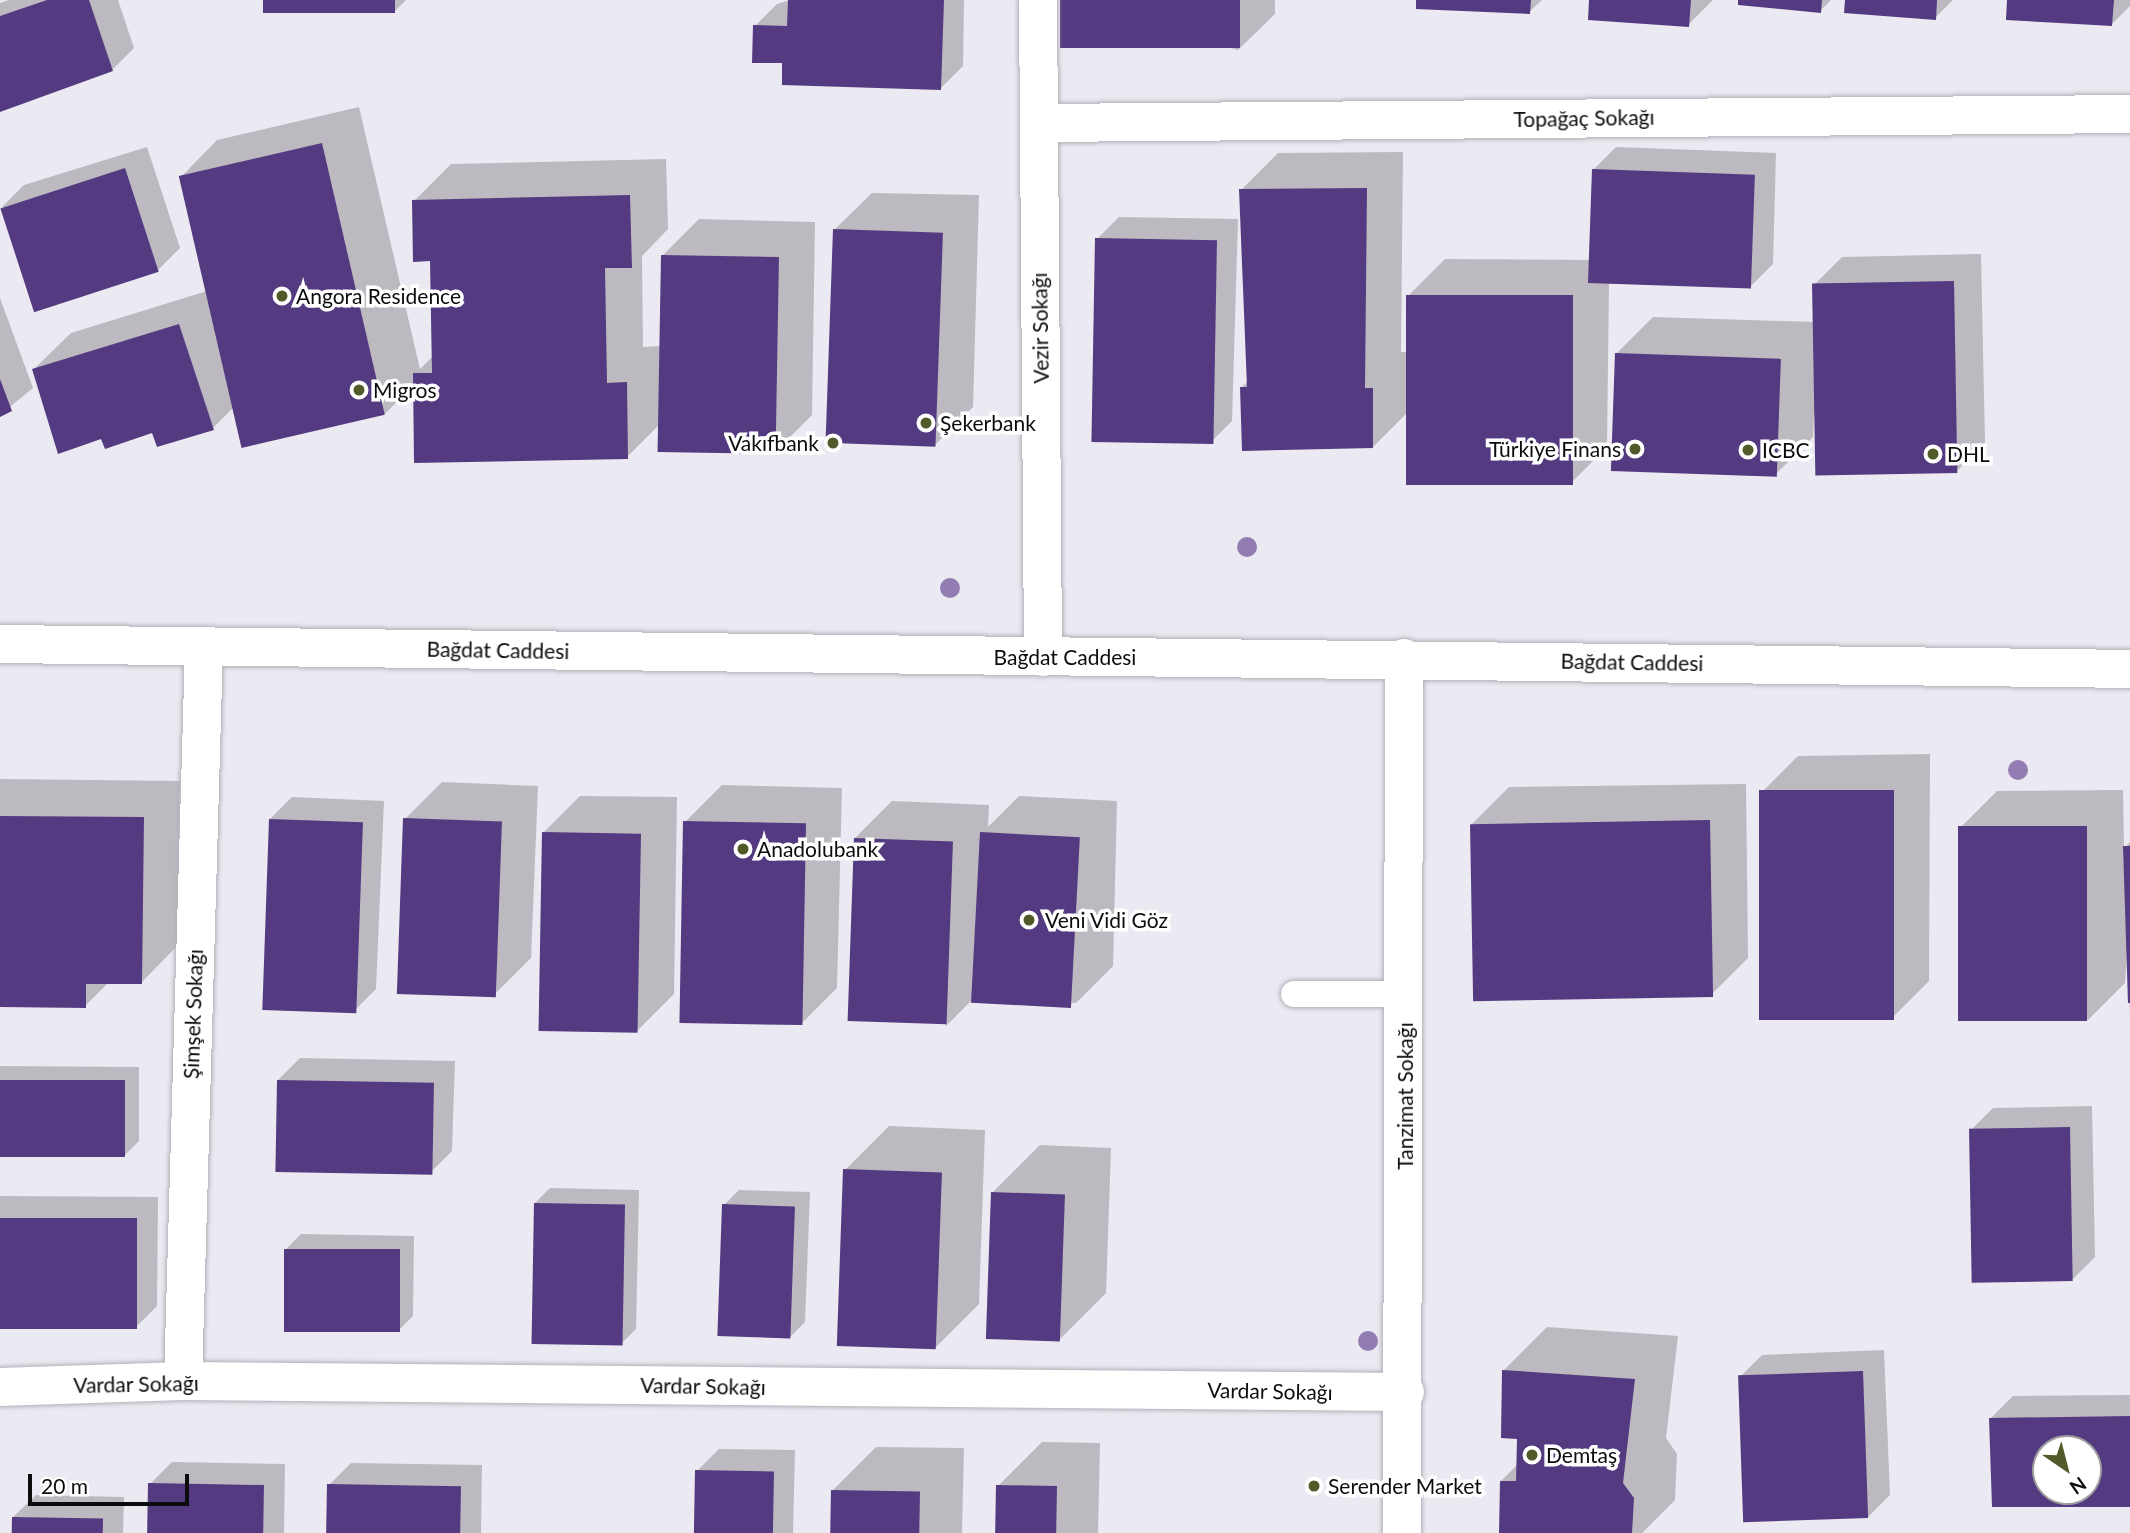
<!DOCTYPE html>
<meta charset="utf-8">
<style>
body{margin:0}
#map{position:relative;width:2130px;height:1533px;overflow:hidden;background:#ebe9f1;font-family:Lato,sans-serif}
div>[style]{position:absolute}
.shadow>*{inset:0;background:#0003}
.building>*{inset:0;background:#543a80;transform-origin:0 0}
.roads{filter:drop-shadow(0 0 2px #b2b0b8) drop-shadow(0 0 2px #b2b0b8)}
.service>*{height:26px;margin:-13px;padding:0 13px;transform-origin:13px;border-radius:13px;background:#fff}
.minor>*{height:38px;margin:-19px;padding:0 19px;transform-origin:19px;border-radius:19px;background:#fff}
.primary>*{height:38px;margin:-19px;padding:0 19px;transform-origin:19px;border-radius:19px;background:#fff}
.trees>*{width:20px;height:20px;margin:-10px;border-radius:50%;background:#927cb1}
.dots>*{width:19px;height:19px;translate:-50% -50%;box-sizing:border-box;border:4px solid #fff;border-radius:50%}
span{translate:-50% -50%;white-space:nowrap;text-align:center;line-height:1.15;-webkit-text-stroke:7px #fff;paint-order:stroke}
.street-label{font-size:21px;color:#0c0c0e}
.poi-label{font-size:21px;color:#0c0c0e}
.left{translate:0 -50%;text-align:left}
.right{translate:-100% -50%;text-align:right}
.north{position:absolute;left:2032px;top:1435px;width:70px;height:70px;box-sizing:border-box;background:#fff;border:2px solid #9e9e9f;border-radius:50%;rotate:145deg;font-size:19px;font-weight:700;line-height:28px;text-align:center;color:#0c0c0e}
.north::after{content:'';display:block;margin:auto;width:24px;height:32px;background:#515b2a;clip-path:polygon(50% 0,100% 100%,50% 72%,0 100%)}
.scale{position:absolute;left:28px;top:1474px;width:161px;height:32px;box-sizing:border-box;border:4px solid #0c0c0e;border-top:0;padding-left:9px;font-size:21px;line-height:24px;white-space:nowrap;color:#0c0c0e;-webkit-text-stroke:5px #fff;paint-order:stroke}
</style>
<div id="map">
<div class="shadow">
<i style="clip-path:polygon(9px 0,118px 0,134px 48px,112px 70px,0 110px,0 3px)"></i>
<i style="clip-path:polygon(265px 0,406px 0,395px 11px)"></i>
<i style="clip-path:polygon(790px 0,964px 0,963px 66px,941px 88px,784px 62px,755px 26px,777px 4px)"></i>
<i style="clip-path:polygon(1061px 0,1275px 0,1275px 14px,1238px 50px)"></i>
<i style="clip-path:polygon(1418px 0,1542px 0,1529px 12px)"></i>
<i style="clip-path:polygon(1591px 0,1713px 0,1688px 25px)"></i>
<i style="clip-path:polygon(1740px 0,1831px 0,1820px 11px)"></i>
<i style="clip-path:polygon(1847px 0,1953px 0,1935px 18px)"></i>
<i style="clip-path:polygon(2009px 0,2130px 0,2130px 6px,2111px 25px)"></i>
<i style="clip-path:polygon(359px 107px,420px 369px,434px 355px,432px 260px,414px 201px,451px 164px,666px 159px,668px 229px,642px 256px,643px 347px,661px 346px,662px 256px,699px 219px,815px 222px,812px 415px,775px 452px,659px 425px,627px 457px,415px 383px,385px 414px,234px 407px,213px 428px,102px 437px,34px 369px,71px 333px,207px 291px,181px 177px,217px 140px)"></i>
<i style="clip-path:polygon(147px 147px,180px 248px,158px 270px,2px 207px,24px 185px)"></i>
<i style="clip-path:polygon(1616px 147px,1776px 153px,1773px 264px,1751px 286px,1609px 282px,1607px 447px,1570px 484px,1407px 413px,1373px 447px,1242px 387px,1249px 380px,1241px 190px,1278px 153px,1403px 152px,1401px 352px,1407px 352px,1408px 296px,1445px 259px,1591px 260px,1594px 169px)"></i>
<i style="clip-path:polygon(872px 193px,979px 195px,973px 407px,936px 444px,835px 229px)"></i>
<i style="clip-path:polygon(1119px 217px,1238px 219px,1232px 421px,1210px 443px,1097px 239px)"></i>
<i style="clip-path:polygon(1981px 254px,1985px 443px,1957px 471px,1814px 415px,1813px 437px,1776px 474px,1616px 354px,1653px 317px,1815px 322px,1814px 285px,1842px 257px)"></i>
<i style="clip-path:polygon(0 298px,33px 388px,0 415px)"></i>
<i style="clip-path:polygon(1930px 754px,1929px 981px,1892px 1018px,1761px 793px,1798px 756px)"></i>
<i style="clip-path:polygon(0 779px,180px 781px,178px 945px,142px 982px,109px 982px,85px 1006px,0 1005px)"></i>
<i style="clip-path:polygon(442px 782px,538px 786px,531px 958px,494px 995px,405px 819px)"></i>
<i style="clip-path:polygon(1746px 784px,1748px 958px,1711px 995px,1472px 824px,1509px 787px)"></i>
<i style="clip-path:polygon(722px 785px,842px 788px,837px 988px,800px 1025px,685px 822px)"></i>
<i style="clip-path:polygon(2123px 790px,2124px 848px,2130px 842px,2130px 1021px,2128px 936px,2125px 983px,2088px 1020px,1960px 828px,1997px 791px)"></i>
<i style="clip-path:polygon(580px 796px,677px 797px,674px 994px,637px 1031px,543px 833px)"></i>
<i style="clip-path:polygon(1019px 796px,1117px 801px,1113px 966px,1076px 1003px,979px 993px,946px 1026px,855px 838px,892px 801px,989px 805px,988px 827px)"></i>
<i style="clip-path:polygon(292px 797px,384px 801px,376px 989px,354px 1011px,270px 819px)"></i>
<i style="clip-path:polygon(300px 1058px,455px 1061px,452px 1151px,430px 1173px,278px 1080px)"></i>
<i style="clip-path:polygon(0 1066px,139px 1067px,139px 1141px,124px 1156px,0 1155px)"></i>
<i style="clip-path:polygon(2092px 1106px,2095px 1257px,2073px 1279px,1971px 1130px,1993px 1108px)"></i>
<i style="clip-path:polygon(889px 1126px,985px 1130px,979px 1304px,935px 1348px,845px 1170px)"></i>
<i style="clip-path:polygon(1040px 1145px,1111px 1148px,1106px 1293px,1059px 1340px,992px 1193px)"></i>
<i style="clip-path:polygon(550px 1188px,639px 1190px,636px 1329px,621px 1344px,535px 1203px)"></i>
<i style="clip-path:polygon(739px 1190px,810px 1192px,805px 1322px,790px 1337px,724px 1205px)"></i>
<i style="clip-path:polygon(0 1196px,158px 1197px,157px 1306px,135px 1328px,0 1328px)"></i>
<i style="clip-path:polygon(301px 1234px,414px 1236px,413px 1316px,398px 1331px,286px 1249px)"></i>
<i style="clip-path:polygon(1547px 1327px,1678px 1336px,1666px 1438px,1677px 1454px,1675px 1500px,1642px 1533px,1501px 1533px,1501px 1481px,1518px 1464px,1519px 1437px,1503px 1371px)"></i>
<i style="clip-path:polygon(1884px 1350px,1890px 1495px,1868px 1517px,1740px 1377px,1762px 1355px)"></i>
<i style="clip-path:polygon(evenodd,2130px 1395px,2130px 1505px,1993px 1505px,1991px 1418px,2013px 1396px,2130px 1395px,2046px 1449px,2088px 1449px,2088px 1491px,2046px 1491px,2046px 1449px)"></i>
<i style="clip-path:polygon(1042px 1442px,1100px 1443px,1098px 1533px,997px 1533px,998px 1486px)"></i>
<i style="clip-path:polygon(876px 1447px,964px 1448px,962px 1533px,831px 1533px,832px 1491px)"></i>
<i style="clip-path:polygon(719px 1449px,795px 1450px,793px 1533px,695px 1533px,697px 1471px)"></i>
<i style="clip-path:polygon(172px 1462px,285px 1464px,284px 1533px,149px 1533px,150px 1484px)"></i>
<i style="clip-path:polygon(351px 1463px,482px 1465px,481px 1533px,328px 1533px,329px 1485px)"></i>
<i style="clip-path:polygon(36px 1495px,124px 1497px,123px 1533px,13px 1533px,13px 1517px)"></i>
</div>
<div class="building">
<i style="clip-path:polygon(47px 0,89px 0,113px 71px,0 112px,0 16px)"></i>
<i style="left:263px;top:0;width:132px;height:13px"></i>
<i style="clip-path:polygon(788px 0,944px 0,941px 90px,782px 85px,782px 63px,752px 63px,753px 25px,787px 26px)"></i>
<i style="left:1060px;top:0;width:180px;height:48px"></i>
<i style="clip-path:polygon(1416px 0,1531px 0,1530px 14px,1416px 9px)"></i>
<i style="clip-path:polygon(1589px 0,1691px 0,1689px 27px,1588px 20px)"></i>
<i style="clip-path:polygon(1738px 0,1822px 0,1821px 13px,1738px 5px)"></i>
<i style="clip-path:polygon(1845px 0,1937px 0,1936px 20px,1844px 13px)"></i>
<i style="clip-path:polygon(2007px 0,2114px 0,2112px 26px,2006px 20px)"></i>
<i style="left:322px;top:143px;width:279px;height:147px;rotate:77deg"></i>
<i style="left:125px;top:168px;width:109px;height:131px;rotate:72deg"></i>
<i style="left:1592px;top:169px;width:163px;height:114px;rotate:2deg"></i>
<i style="clip-path:polygon(1367px 188px,1365px 388px,1373px 388px,1373px 448px,1242px 451px,1240px 387px,1247px 387px,1239px 189px)"></i>
<i style="clip-path:polygon(630px 195px,632px 268px,605px 268px,607px 383px,627px 382px,628px 459px,414px 463px,413px 373px,432px 373px,430px 261px,413px 262px,412px 200px)"></i>
<i style="left:833px;top:229px;width:110px;height:214px;rotate:2deg"></i>
<i style="left:1095px;top:238px;width:122px;height:204px;rotate:1deg"></i>
<i style="left:661px;top:255px;width:118px;height:197px;rotate:1deg"></i>
<i style="left:1954px;top:281px;width:192px;height:142px;rotate:89deg"></i>
<i style="left:1406px;top:295px;width:167px;height:190px"></i>
<i style="clip-path:polygon(179px 324px,214px 430px,157px 447px,152px 433px,105px 449px,101px 439px,58px 454px,32px 369px)"></i>
<i style="left:1615px;top:353px;width:166px;height:118px;rotate:2deg"></i>
<i style="clip-path:polygon(0 379px,12px 411px,0 417px)"></i>
<i style="left:1894px;top:790px;width:230px;height:135px;rotate:90deg"></i>
<i style="clip-path:polygon(0 816px,144px 817px,142px 984px,86px 984px,86px 1008px,0 1007px)"></i>
<i style="left:403px;top:818px;width:99px;height:176px;rotate:2deg"></i>
<i style="left:269px;top:819px;width:94px;height:191px;rotate:2deg"></i>
<i style="left:1710px;top:820px;width:177px;height:240px;rotate:89deg"></i>
<i style="left:683px;top:821px;width:123px;height:202px;rotate:1deg"></i>
<i style="left:2087px;top:826px;width:195px;height:129px;rotate:90deg"></i>
<i style="left:542px;top:832px;width:99px;height:199px;rotate:1deg"></i>
<i style="left:980px;top:832px;width:100px;height:171px;rotate:3deg"></i>
<i style="left:854px;top:838px;width:99px;height:183px;rotate:2deg"></i>
<i style="clip-path:polygon(2123px 846px,2130px 846px,2130px 1003px,2128px 1003px)"></i>
<i style="left:0;top:1080px;width:125px;height:77px"></i>
<i style="left:277px;top:1080px;width:157px;height:92px;rotate:1deg"></i>
<i style="left:2070px;top:1127px;width:154px;height:101px;rotate:89deg"></i>
<i style="left:843px;top:1169px;width:99px;height:177px;rotate:2deg"></i>
<i style="left:991px;top:1192px;width:74px;height:147px;rotate:2deg"></i>
<i style="left:534px;top:1203px;width:91px;height:141px;rotate:1deg"></i>
<i style="left:722px;top:1204px;width:73px;height:132px;rotate:2deg"></i>
<i style="left:0;top:1218px;width:137px;height:111px"></i>
<i style="left:284px;top:1249px;width:116px;height:83px"></i>
<i style="clip-path:polygon(1502px 1370px,1635px 1379px,1623px 1483px,1634px 1498px,1632px 1533px,1499px 1533px,1500px 1481px,1516px 1481px,1517px 1439px,1501px 1438px)"></i>
<i style="left:1863px;top:1371px;width:147px;height:125px;rotate:88deg"></i>
<i style="clip-path:polygon(evenodd,2130px 1416px,2130px 1507px,1992px 1507px,1989px 1418px,2130px 1416px,2046px 1449px,2088px 1449px,2088px 1491px,2046px 1491px,2046px 1449px)"></i>
<i style="left:695px;top:1470px;width:79px;height:63px;rotate:1deg"></i>
<i style="left:148px;top:1483px;width:116px;height:50px;rotate:1deg"></i>
<i style="left:327px;top:1484px;width:134px;height:49px;rotate:1deg"></i>
<i style="left:996px;top:1485px;width:61px;height:48px;rotate:1deg"></i>
<i style="left:831px;top:1490px;width:89px;height:43px;rotate:1deg"></i>
<i style="left:12px;top:1517px;width:91px;height:16px;rotate:1deg"></i>
</div>
<div class="roads">
<div class="service">
<i style="left:1294px;top:994px;width:110px"></i>
</div>
<div class="minor">
<i style="left:1038px;top:0;width:657px;rotate:89.56deg"></i>
<i style="left:1039px;top:123px;width:1091px;rotate:-0.47deg"></i>
<i style="left:183px;top:1381px;width:734px;rotate:-88.36deg"></i>
<i style="left:0;top:1387px;width:183px;rotate:-1.9deg"></i>
<i style="left:183px;top:1381px;width:1222px;rotate:0.52deg"></i>
<i style="left:1402px;top:1533px;width:875px;rotate:-89.87deg"></i>
</div>
<div class="primary">
<i style="left:0;top:644px;width:2130px;rotate:0.67deg"></i>
</div>
</div>
<div class="trees">
<i style="left:1247px;top:547px"></i>
<i style="left:950px;top:588px"></i>
<i style="left:2018px;top:770px"></i>
<i style="left:1368px;top:1341px"></i>
</div>
<div class="dots">
<i style="left:282px;top:296px;background:#515b2a"></i>
<i style="left:359px;top:390px;background:#515b2a"></i>
<i style="left:926px;top:423px;background:#515b2a"></i>
<i style="left:833px;top:443px;background:#515b2a"></i>
<i style="left:1635px;top:449px;background:#515b2a"></i>
<i style="left:1748px;top:450px;background:#515b2a"></i>
<i style="left:1933px;top:454px;background:#515b2a"></i>
<i style="left:743px;top:849px;background:#515b2a"></i>
<i style="left:1029px;top:920px;background:#515b2a"></i>
<i style="left:1532px;top:1455px;background:#515b2a"></i>
<i style="left:1314px;top:1486px;background:#515b2a"></i>
</div>
<div class="street-label">
<span style="left:1584px;top:118px;rotate:-1deg">Topağaç Sokağı</span>
<span style="left:1040px;top:328px;rotate:-91deg">Vezir Sokağı</span>
<span style="left:498px;top:650px;rotate:1deg">Bağdat Caddesi</span>
<span style="left:1065px;top:657px">Bağdat Caddesi</span>
<span style="left:1632px;top:662px;rotate:1deg">Bağdat Caddesi</span>
<span style="left:193px;top:1014px;rotate:-88deg">Şimşek Sokağı</span>
<span style="left:1405px;top:1096px;rotate:-90deg">Tanzimat Sokağı</span>
<span style="left:136px;top:1384px;rotate:-1deg">Vardar Sokağı</span>
<span style="left:703px;top:1386px;rotate:1deg">Vardar Sokağı</span>
<span style="left:1270px;top:1391px;rotate:1deg">Vardar Sokağı</span>
</div>
<div class="poi-label">
<span class="left" style="left:296px;top:296px">Angora Residence</span>
<span class="left" style="left:373px;top:390px">Migros</span>
<span class="left" style="left:940px;top:423px">Şekerbank</span>
<span class="right" style="left:819px;top:443px">Vakıfbank</span>
<span class="right" style="left:1621px;top:449px">Türkiye Finans</span>
<span class="left" style="left:1762px;top:450px">ICBC</span>
<span class="left" style="left:1947px;top:454px">DHL</span>
<span class="left" style="left:757px;top:849px">Anadolubank</span>
<span class="left" style="left:1045px;top:920px">Veni Vidi Göz</span>
<span class="left" style="left:1546px;top:1455px">Demtaş</span>
<span class="left" style="left:1328px;top:1486px">Serender Market</span>
</div>
<div class="north">N</div>
<div class="scale">20 m</div>
</div>
